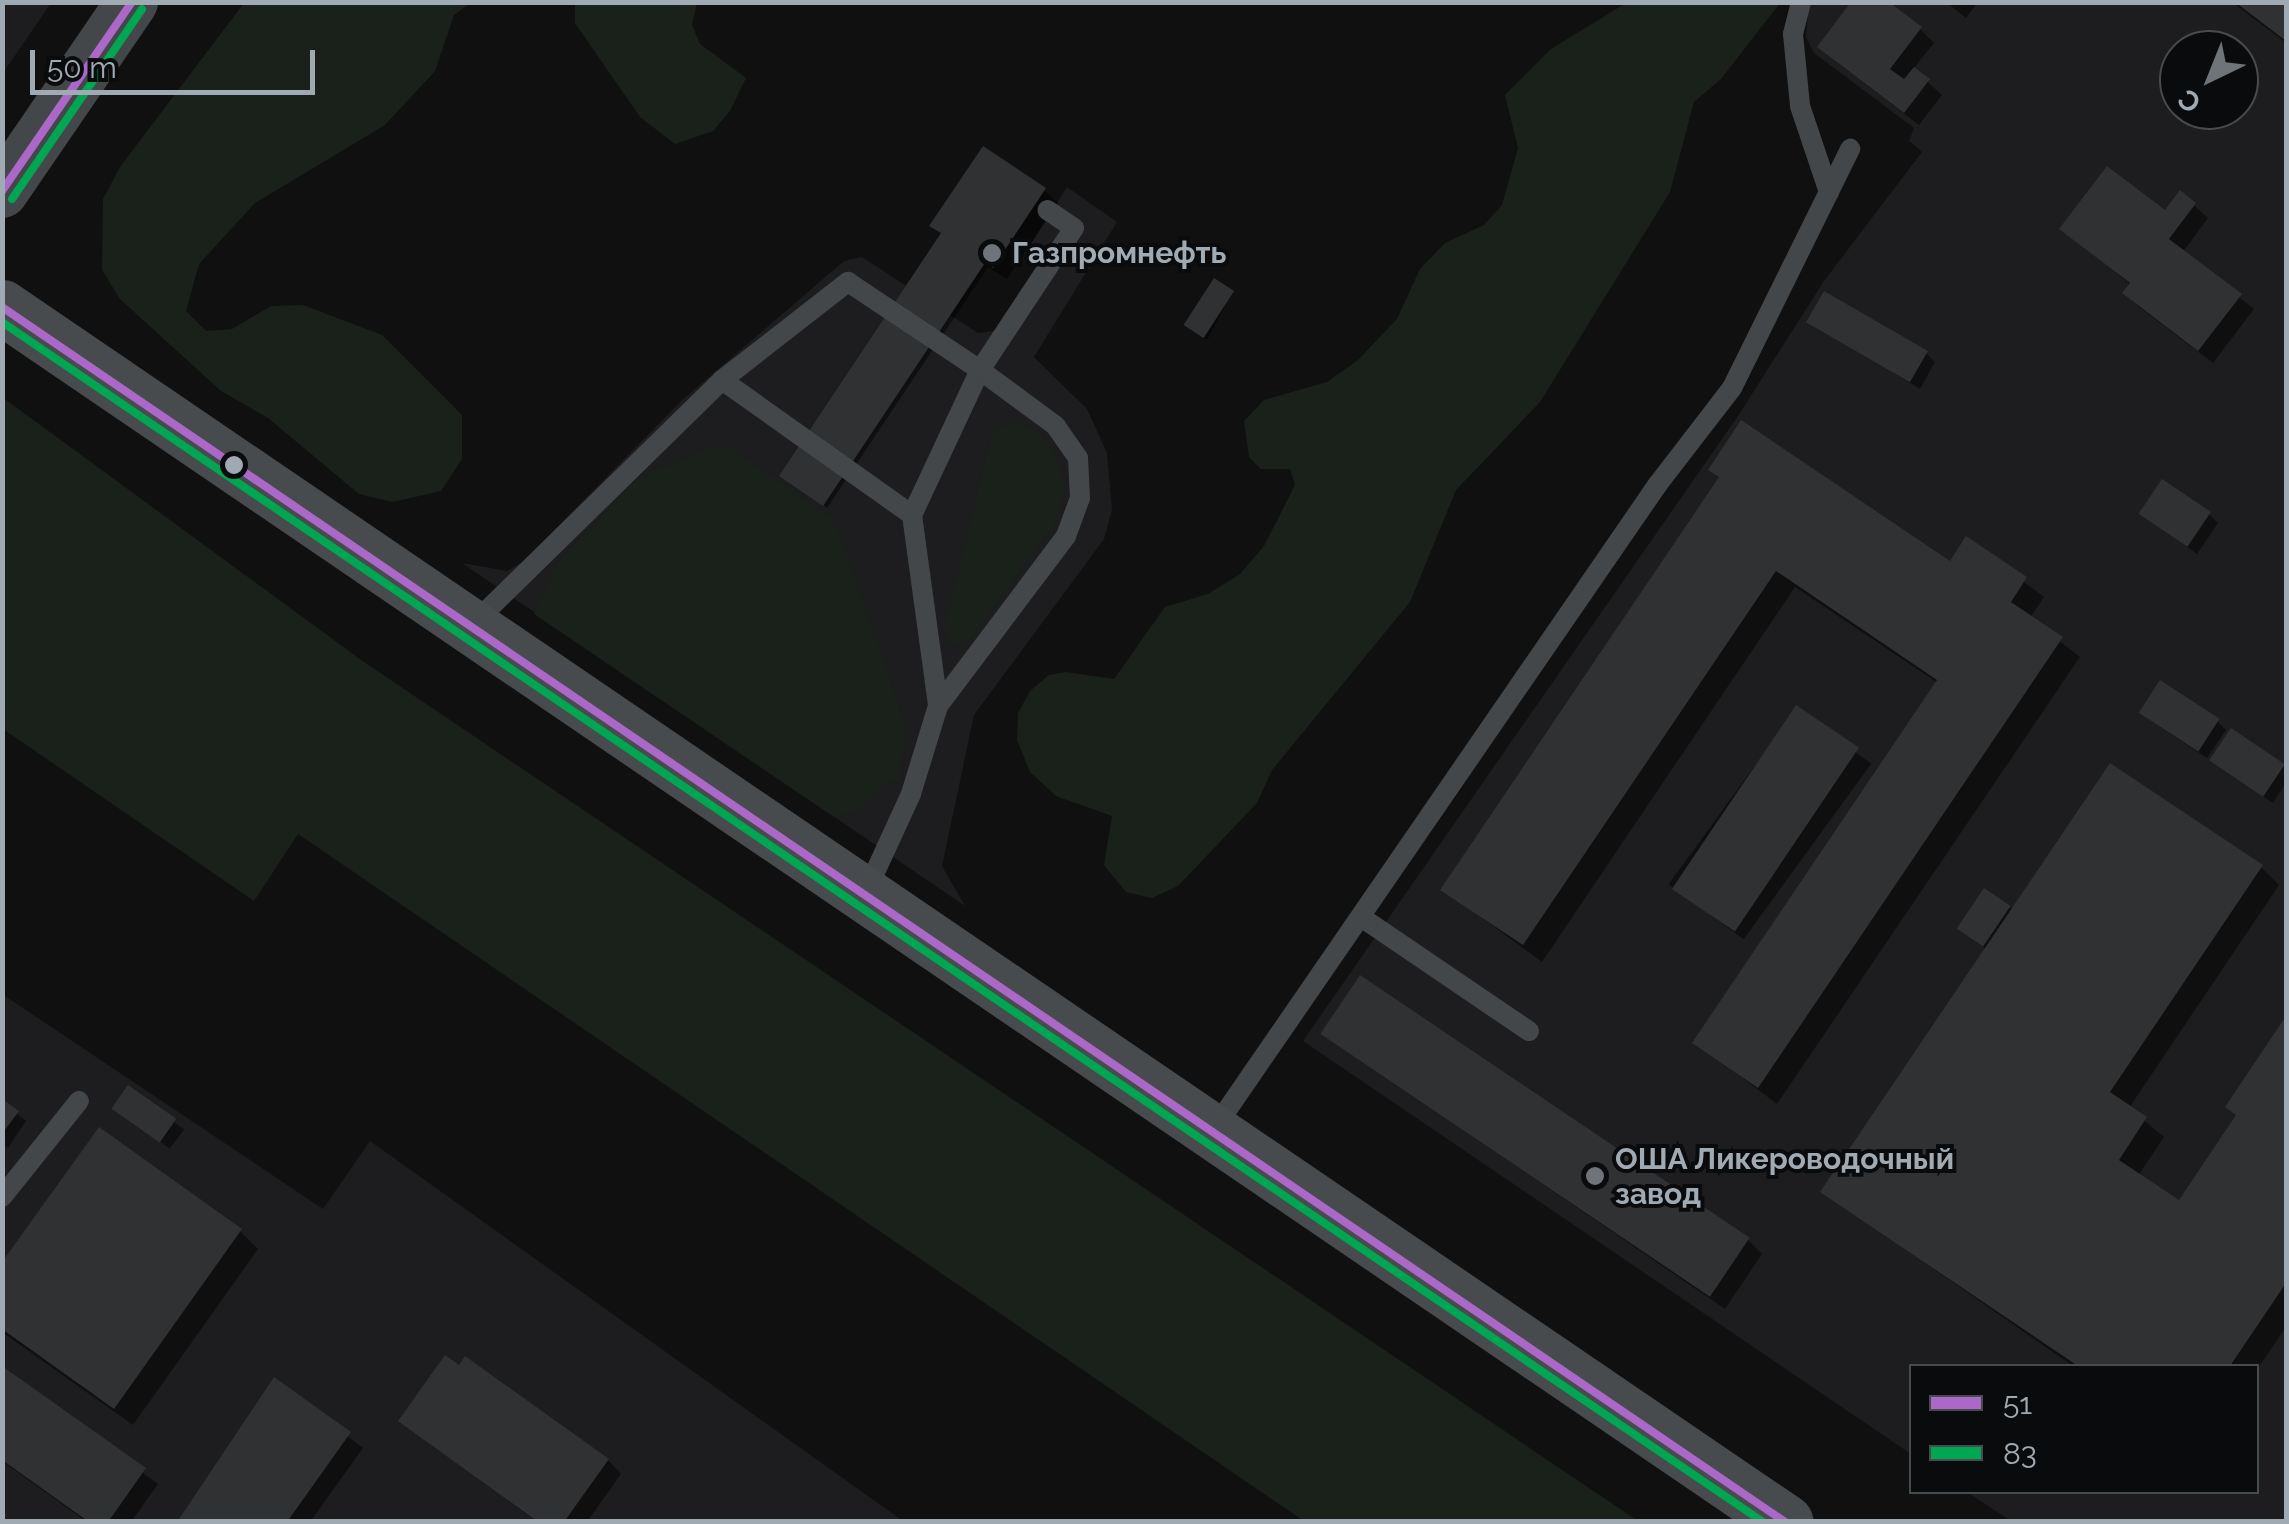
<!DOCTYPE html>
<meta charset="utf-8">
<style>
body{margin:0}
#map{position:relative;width:2289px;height:1524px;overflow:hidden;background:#101010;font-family:Raleway,sans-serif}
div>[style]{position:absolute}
.built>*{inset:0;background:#1d1d1f}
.green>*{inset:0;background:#1a211a}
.shadow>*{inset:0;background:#0007;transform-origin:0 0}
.building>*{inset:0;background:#303133;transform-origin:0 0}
.service>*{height:20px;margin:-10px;padding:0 10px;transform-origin:10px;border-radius:10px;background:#444749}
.tertiary>*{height:52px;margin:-26px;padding:0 26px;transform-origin:26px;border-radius:26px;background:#444749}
.secondary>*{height:55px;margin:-27.5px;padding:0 27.5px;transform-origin:27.5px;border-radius:27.5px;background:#484b4d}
.bus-1>*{height:8px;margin:-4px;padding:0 4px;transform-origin:4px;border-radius:4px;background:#ac68c9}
.bus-2>*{height:8px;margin:-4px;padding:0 4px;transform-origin:4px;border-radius:4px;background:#00a651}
.dots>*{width:28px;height:28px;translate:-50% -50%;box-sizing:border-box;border:5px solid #0a0b0c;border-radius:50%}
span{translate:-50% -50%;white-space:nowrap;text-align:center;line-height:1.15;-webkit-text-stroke:8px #0a0b0c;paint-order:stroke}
.poi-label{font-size:30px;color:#a0aab2;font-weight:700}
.left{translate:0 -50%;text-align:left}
.frame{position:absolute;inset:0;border:5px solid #a0aab2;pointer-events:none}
.legend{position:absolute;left:1909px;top:1364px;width:350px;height:130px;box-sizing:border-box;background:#0a0b0c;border:2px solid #464b4e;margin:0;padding:12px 18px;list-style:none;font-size:30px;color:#a0aab2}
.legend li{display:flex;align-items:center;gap:20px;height:50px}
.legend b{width:50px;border:2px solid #464b4e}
.north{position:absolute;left:2159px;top:30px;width:100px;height:100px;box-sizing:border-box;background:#0a0b0c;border:2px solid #464b4e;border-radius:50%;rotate:223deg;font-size:28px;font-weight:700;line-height:40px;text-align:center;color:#a0aab2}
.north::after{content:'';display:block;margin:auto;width:35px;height:45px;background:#6e7479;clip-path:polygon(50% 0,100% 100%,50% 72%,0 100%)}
.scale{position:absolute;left:30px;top:50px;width:285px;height:45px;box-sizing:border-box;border:5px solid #a0aab2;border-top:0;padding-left:12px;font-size:30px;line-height:35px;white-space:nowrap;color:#a0aab2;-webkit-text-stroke:8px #0a0b0c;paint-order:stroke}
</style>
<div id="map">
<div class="built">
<i style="clip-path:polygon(3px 2px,51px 3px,3px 73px,2px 3px)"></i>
<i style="clip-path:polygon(evenodd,1809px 3px,2286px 3px,2286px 1521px,2011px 1521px,1967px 1492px,2256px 1492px,2256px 1366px,1912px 1366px,1911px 1454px,1303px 1041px,1738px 416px,1824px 281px,1922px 152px,1909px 141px,1914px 128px,1814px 53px,1806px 37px,1809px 3px,2179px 50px,2239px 50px,2239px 110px,2179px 110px,2179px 50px)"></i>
<i style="clip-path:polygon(1067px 187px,1117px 222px,1034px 357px,1087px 409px,1107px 453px,1112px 510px,1104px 539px,974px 715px,942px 866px,965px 906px,462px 563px,507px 571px,524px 561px,681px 401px,844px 261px,862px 257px,978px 333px,994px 331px,1038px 265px,1025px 253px)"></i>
<i style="clip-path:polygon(2px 994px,323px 1209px,370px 1141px,903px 1521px,3px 1521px)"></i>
</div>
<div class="green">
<i style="clip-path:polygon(244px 3px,470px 3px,454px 15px,435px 71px,385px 125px,255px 203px,199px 264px,186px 311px,206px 331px,232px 329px,271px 306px,303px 305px,382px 335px,462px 415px,462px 459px,441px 491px,393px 502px,359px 494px,268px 418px,221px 391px,120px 299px,102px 270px,103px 199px,120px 167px)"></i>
<i style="clip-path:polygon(575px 3px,697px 3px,692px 25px,700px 44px,746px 78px,730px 111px,713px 131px,675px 144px,640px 117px,575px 23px)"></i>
<i style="clip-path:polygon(1626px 3px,1780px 3px,1721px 79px,1694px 102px,1670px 192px,1540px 402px,1456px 490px,1410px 602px,1272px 770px,1257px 803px,1178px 886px,1152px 898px,1126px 892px,1104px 865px,1112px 816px,1056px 796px,1030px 772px,1017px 740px,1018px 713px,1030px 691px,1049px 675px,1066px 672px,1114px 679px,1165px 607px,1208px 594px,1240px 574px,1264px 546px,1295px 485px,1290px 469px,1261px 469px,1249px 457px,1244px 421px,1264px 400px,1327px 382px,1358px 360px,1397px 319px,1420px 269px,1445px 243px,1484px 225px,1502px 205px,1518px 148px,1505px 95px,1551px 49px)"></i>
<i style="clip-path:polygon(2px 397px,364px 662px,1638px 1521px,1304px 1521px,298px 834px,254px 901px,3px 729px)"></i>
<i style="clip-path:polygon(1021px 423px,1038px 432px,1057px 458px,1065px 489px,1056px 521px,972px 637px,956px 647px,944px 631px,991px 437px,1001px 427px)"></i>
<i style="clip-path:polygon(715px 445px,732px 449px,832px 518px,840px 535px,907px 729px,899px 775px,856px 812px,834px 817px,534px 614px,557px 563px,637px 479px)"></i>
</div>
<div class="shadow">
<i style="clip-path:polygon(1946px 2px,1978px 2px,1966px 18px)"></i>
<i style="clip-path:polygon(2232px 2px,2286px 2px,2286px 43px)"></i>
<i style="clip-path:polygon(1920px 29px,1934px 43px,1913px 69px,1942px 95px,1919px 125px,1834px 60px)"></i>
<i style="clip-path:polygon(1044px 190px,1058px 203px,1007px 279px,988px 267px,827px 508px,786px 479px,942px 235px,933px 226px)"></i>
<i style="clip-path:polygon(2194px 205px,2208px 218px,2183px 252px,2254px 309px,2213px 363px,2139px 307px,2125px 293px,2131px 285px,2062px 229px)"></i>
<i style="clip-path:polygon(1232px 293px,1207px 340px,1189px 328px)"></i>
<i style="clip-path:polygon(1810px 321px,1926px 353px,1935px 362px,1920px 389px)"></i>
<i style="clip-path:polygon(1711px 469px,1950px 564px,1967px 539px,2044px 597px,2030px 618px,2080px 657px,1777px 1104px,1695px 1042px,1938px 683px,1795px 587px,1542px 962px,1443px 889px,1720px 479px)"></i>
<i style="clip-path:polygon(2142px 514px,2209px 514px,2218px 523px,2197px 554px)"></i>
<i style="left:1796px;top:709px;width:93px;height:217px;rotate:36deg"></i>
<i style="clip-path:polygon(2150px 720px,2217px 721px,2226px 730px,2207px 758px)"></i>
<i style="clip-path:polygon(2284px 766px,2286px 783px,2273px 803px,2221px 768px)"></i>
<i style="clip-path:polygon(2261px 867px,2279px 885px,2129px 1108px,2164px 1137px,2138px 1176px,2179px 1204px,2238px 1117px,2228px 1107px,2286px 1021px,2286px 1327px,2256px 1371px,2073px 1366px,1823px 1192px,1986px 949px,1959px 928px,2009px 908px)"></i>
<i style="clip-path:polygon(1324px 1034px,1748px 1240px,1762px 1254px,1725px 1309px)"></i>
<i style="left:129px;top:1088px;width:69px;height:24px;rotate:37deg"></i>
<i style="clip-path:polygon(2px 1102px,26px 1121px,8px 1148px,2px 1144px)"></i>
<i style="clip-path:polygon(240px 1231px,258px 1249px,133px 1425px,2px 1332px,2px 1266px)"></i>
<i style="clip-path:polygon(2px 1369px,158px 1484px,131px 1522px,87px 1522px,2px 1461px)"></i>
<i style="clip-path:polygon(274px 1381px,363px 1448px,310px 1522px,180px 1522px)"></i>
<i style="clip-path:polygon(401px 1421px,608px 1460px,621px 1474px,587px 1522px,537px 1522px)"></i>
</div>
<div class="building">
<i style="clip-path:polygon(1851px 2px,1889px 2px,1922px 27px,1890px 69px,1904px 79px,1914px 67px,1930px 79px,1904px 113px,1817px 47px)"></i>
<i style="clip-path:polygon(2235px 2px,2286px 2px,2286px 41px)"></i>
<i style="clip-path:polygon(983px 146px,1046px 188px,993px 268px,985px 263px,823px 506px,779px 476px,941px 233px,929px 226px)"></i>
<i style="clip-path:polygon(2107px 166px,2165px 210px,2180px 190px,2196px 203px,2169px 239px,2242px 294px,2198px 351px,2122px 293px,2130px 283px,2059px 229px)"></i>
<i style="left:1214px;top:278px;width:24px;height:56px;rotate:33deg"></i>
<i style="left:1824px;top:291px;width:120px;height:36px;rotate:30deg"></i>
<i style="clip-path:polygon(1741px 420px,1950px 561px,1966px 536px,2027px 577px,2011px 602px,2063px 637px,1758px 1088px,1692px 1043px,1937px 680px,1776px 571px,1523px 945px,1440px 890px,1719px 477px,1708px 470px)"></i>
<i style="left:2162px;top:479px;width:59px;height:42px;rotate:34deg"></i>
<i style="left:2160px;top:680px;width:71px;height:39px;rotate:33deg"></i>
<i style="left:1796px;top:705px;width:76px;height:222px;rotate:34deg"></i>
<i style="left:2231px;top:728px;width:65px;height:39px;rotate:34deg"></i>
<i style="clip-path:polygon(2110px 763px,2263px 865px,2110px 1092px,2147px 1117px,2119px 1160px,2179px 1200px,2236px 1115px,2225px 1107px,2286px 1016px,2286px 1283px,2230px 1366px,2078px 1366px,1820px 1192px)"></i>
<i style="left:1984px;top:888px;width:32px;height:49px;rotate:34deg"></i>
<i style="left:1360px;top:975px;width:470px;height:71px;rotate:34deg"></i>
<i style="left:128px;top:1085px;width:59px;height:29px;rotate:35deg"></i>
<i style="clip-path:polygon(2px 1099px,19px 1111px,2px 1134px)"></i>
<i style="clip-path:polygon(99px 1127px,242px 1229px,114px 1409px,2px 1329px,2px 1262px)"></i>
<i style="clip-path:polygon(445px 1355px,459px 1365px,465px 1356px,609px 1459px,564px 1522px,538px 1522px,398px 1421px)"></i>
<i style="clip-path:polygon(2px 1366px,146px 1468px,108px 1522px,89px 1522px,2px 1460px)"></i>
<i style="clip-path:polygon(274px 1377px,351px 1432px,287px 1522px,177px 1522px)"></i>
</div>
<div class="service">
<i style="left:1801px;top:2px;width:33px;rotate:104deg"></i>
<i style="left:1793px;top:34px;width:72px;rotate:84.4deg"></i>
<i style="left:1800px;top:106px;width:91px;rotate:71.4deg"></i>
<i style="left:722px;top:380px;width:160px;rotate:-37.9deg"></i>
<i style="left:848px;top:282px;width:159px;rotate:33.7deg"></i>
<i style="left:980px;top:370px;width:160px;rotate:115.1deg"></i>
<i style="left:472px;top:625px;width:350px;rotate:-44.4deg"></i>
<i style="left:722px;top:380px;width:233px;rotate:35.4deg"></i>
<i style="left:912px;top:515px;width:193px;rotate:82.2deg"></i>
<i style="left:938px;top:706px;width:92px;rotate:107.1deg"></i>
<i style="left:911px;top:794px;width:108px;rotate:114.7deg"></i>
<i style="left:938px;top:706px;width:213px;rotate:-53deg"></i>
<i style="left:1066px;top:536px;width:40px;rotate:-69.8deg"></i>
<i style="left:1080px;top:498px;width:40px;rotate:-92.9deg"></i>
<i style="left:1078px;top:458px;width:39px;rotate:-125deg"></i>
<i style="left:1056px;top:426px;width:94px;rotate:-143.6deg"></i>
<i style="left:980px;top:370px;width:170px;rotate:-56.5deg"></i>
<i style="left:1074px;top:228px;width:32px;rotate:-146deg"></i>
<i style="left:1361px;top:917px;width:203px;rotate:34.2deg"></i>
<i style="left:1214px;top:1129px;width:783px;rotate:-55.46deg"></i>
<i style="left:1658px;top:484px;width:121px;rotate:-52.4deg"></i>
<i style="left:1732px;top:388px;width:267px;rotate:-63.7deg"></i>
<i style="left:2px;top:1197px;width:123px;rotate:-51.3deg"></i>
</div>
<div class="tertiary">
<i style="left:2px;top:192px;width:230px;rotate:-55.6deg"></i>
</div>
<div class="secondary">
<i style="left:2px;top:307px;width:2158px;rotate:34.26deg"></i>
</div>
<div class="bus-1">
<i style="left:2px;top:191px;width:229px;rotate:-55.5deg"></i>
<i style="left:2px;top:307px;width:2158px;rotate:34.27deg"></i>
</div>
<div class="bus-2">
<i style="left:12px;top:199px;width:230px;rotate:-55.6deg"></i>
<i style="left:2px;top:322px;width:2131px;rotate:34.27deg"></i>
</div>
<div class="dots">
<i style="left:992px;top:253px;background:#6e7479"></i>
<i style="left:234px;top:465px;background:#a0aab2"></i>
<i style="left:1595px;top:1176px;background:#6e7479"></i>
</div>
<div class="poi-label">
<span class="left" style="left:1012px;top:253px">Газпромнефть</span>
<span class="left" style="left:1615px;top:1176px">ОША Ликероводочный<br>завод</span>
</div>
<div class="frame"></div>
<ul class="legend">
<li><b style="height:12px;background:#ac68c9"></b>51</li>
<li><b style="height:12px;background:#00a651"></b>83</li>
</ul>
<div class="north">С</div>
<div class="scale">50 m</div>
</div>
